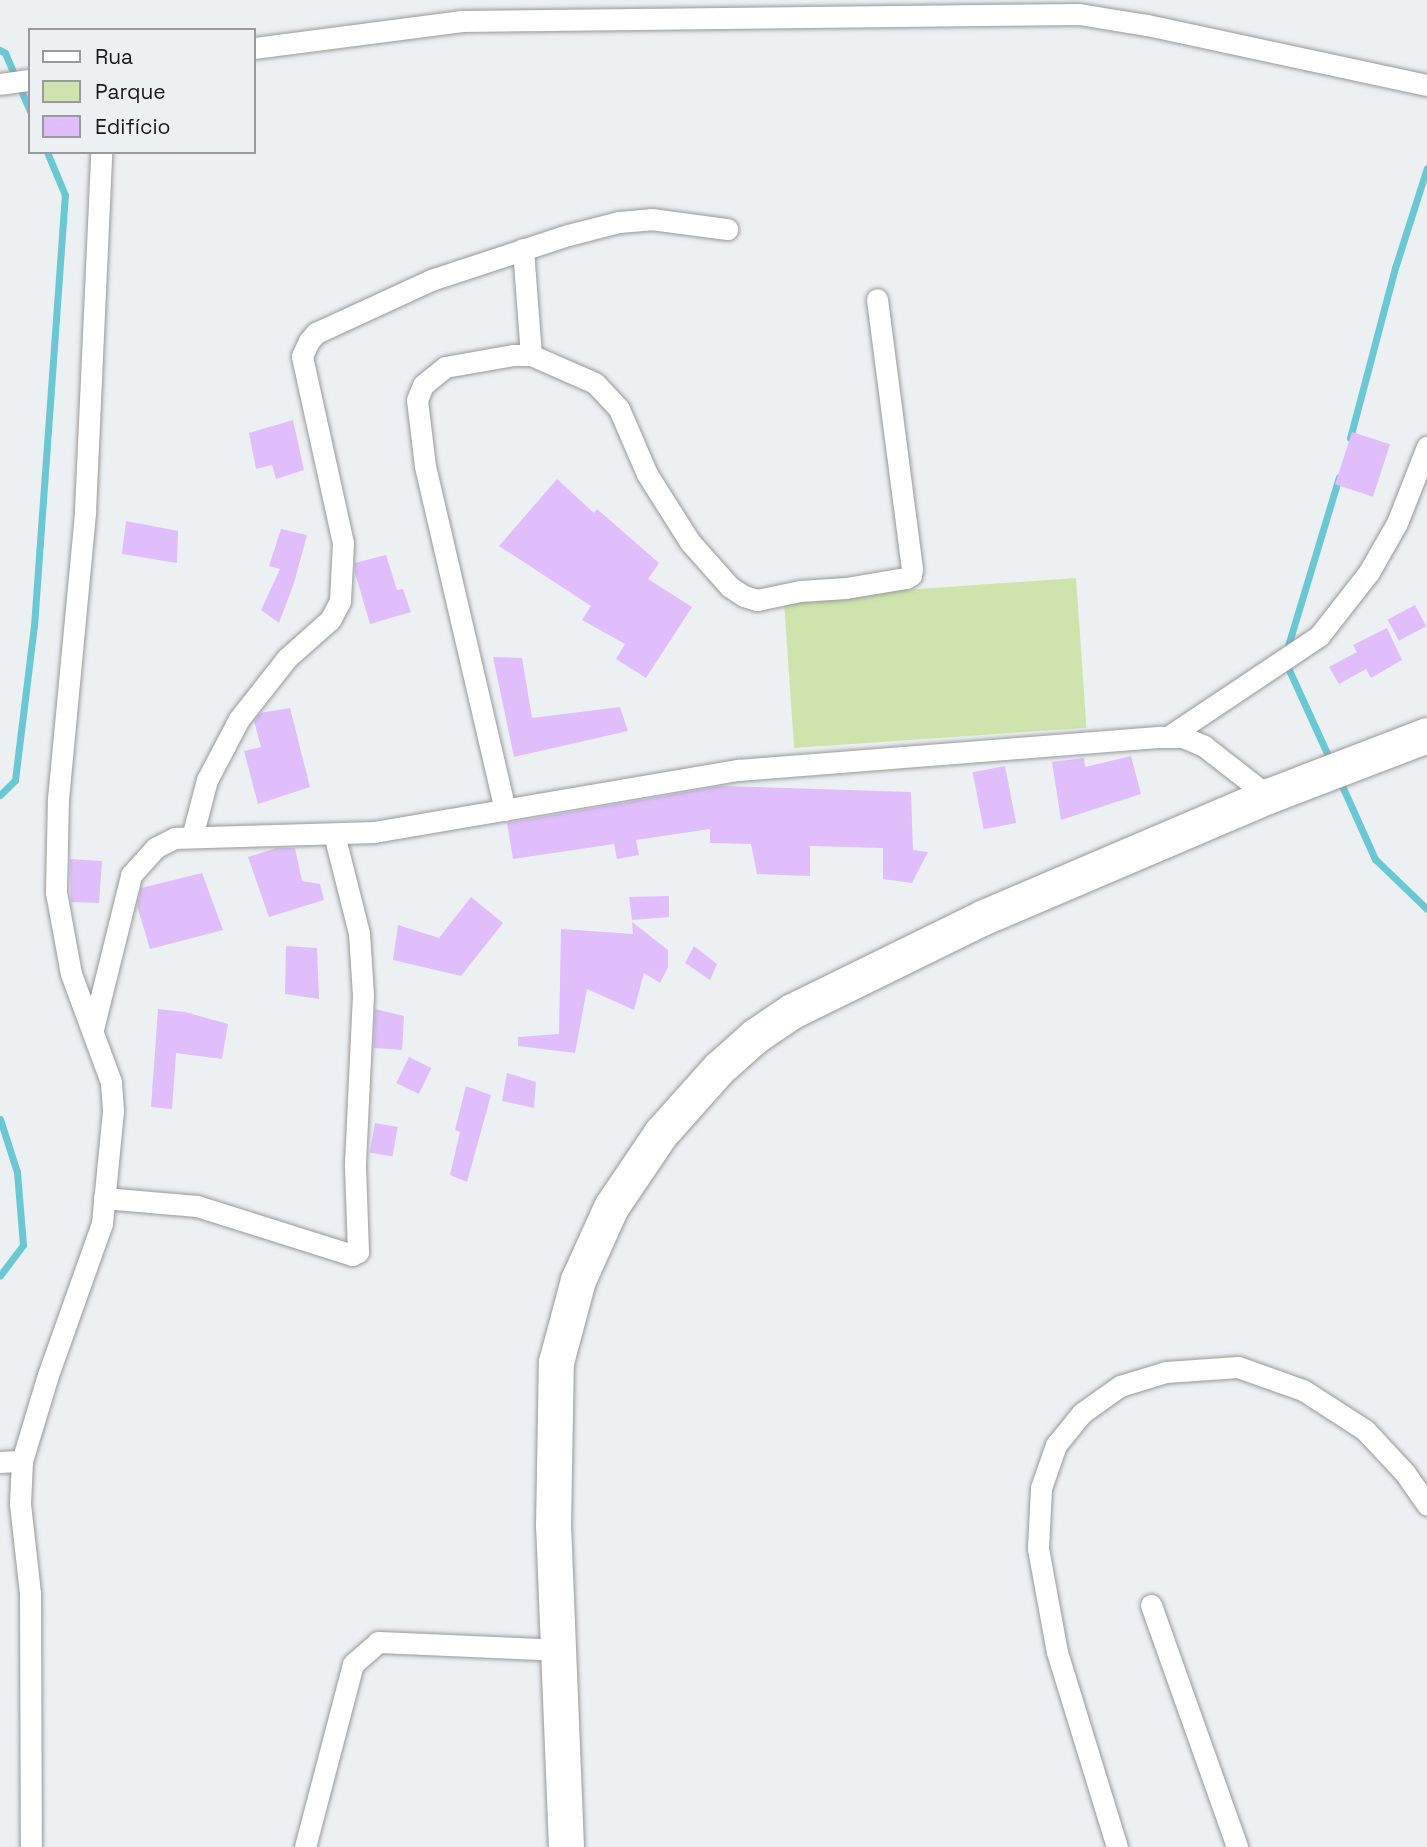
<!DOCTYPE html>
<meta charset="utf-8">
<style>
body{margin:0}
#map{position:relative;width:1427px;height:1847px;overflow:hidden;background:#edf0f2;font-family:"Space Grotesk",sans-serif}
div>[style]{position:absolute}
.green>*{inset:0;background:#cfe3ad;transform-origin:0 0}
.stream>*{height:7px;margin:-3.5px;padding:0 3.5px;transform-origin:3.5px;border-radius:3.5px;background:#6ac7d4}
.building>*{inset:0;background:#dfbefb;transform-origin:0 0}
.roads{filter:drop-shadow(0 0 2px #97999b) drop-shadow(0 0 2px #97999b)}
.minor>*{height:21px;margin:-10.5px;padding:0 10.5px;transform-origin:10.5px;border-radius:10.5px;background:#fff}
.primary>*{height:35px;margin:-17.5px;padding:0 17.5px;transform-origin:17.5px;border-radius:17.5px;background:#fff}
span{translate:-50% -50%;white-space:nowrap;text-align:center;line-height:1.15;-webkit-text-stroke:5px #edf0f2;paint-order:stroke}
.legend{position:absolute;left:28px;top:28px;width:228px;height:126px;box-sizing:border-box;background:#edf0f2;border:2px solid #989a9c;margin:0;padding:9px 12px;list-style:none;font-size:21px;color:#18191a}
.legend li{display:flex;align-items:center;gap:14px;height:35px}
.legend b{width:35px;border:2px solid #989a9c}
</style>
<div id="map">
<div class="green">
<i style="left:1076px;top:578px;width:150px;height:293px;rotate:86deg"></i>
</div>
<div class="stream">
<i style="left:0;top:50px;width:6px;rotate:31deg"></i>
<i style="left:5px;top:53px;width:63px;rotate:66.7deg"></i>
<i style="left:1350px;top:438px;width:176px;rotate:-75.2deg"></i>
<i style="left:1395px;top:268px;width:105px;rotate:-72.3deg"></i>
<i style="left:1331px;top:762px;width:113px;rotate:-114.5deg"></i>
<i style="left:1284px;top:659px;width:190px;rotate:-73.2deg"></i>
<i style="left:1339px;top:779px;width:88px;rotate:65.8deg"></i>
<i style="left:1375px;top:859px;width:72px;rotate:43.9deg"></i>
<i style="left:0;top:795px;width:21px;rotate:-45deg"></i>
<i style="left:15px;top:780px;width:155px;rotate:-83deg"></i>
<i style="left:34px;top:626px;width:432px;rotate:-85.9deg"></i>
<i style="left:65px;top:195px;width:47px;rotate:-112.7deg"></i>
<i style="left:0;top:1119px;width:56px;rotate:72.2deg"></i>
<i style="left:17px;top:1172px;width:73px;rotate:85.3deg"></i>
<i style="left:23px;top:1245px;width:38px;rotate:127deg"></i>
</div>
<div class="building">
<i style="clip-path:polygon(293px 420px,304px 470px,276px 479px,272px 465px,256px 469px,249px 433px)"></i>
<i style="left:1352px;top:432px;width:40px;height:55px;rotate:18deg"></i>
<i style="clip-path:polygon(557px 479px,594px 513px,597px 509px,659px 563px,648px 579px,692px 607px,646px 678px,616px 659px,625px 644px,582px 620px,591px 606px,499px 546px)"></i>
<i style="clip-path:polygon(126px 521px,178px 531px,177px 563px,122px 554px)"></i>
<i style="clip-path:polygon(281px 529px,307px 535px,294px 583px,279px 623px,261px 610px,280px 569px,269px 566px)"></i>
<i style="clip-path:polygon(386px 555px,397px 590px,403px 589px,411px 612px,370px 624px,355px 573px,355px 563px)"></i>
<i style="left:1415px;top:605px;width:24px;height:31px;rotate:62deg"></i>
<i style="clip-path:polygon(1387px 628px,1402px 660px,1371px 678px,1366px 669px,1339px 684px,1329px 667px,1357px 652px,1353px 645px)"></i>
<i style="clip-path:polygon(493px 657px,522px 658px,532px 718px,620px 707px,628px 731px,514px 757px)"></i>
<i style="clip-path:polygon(290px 708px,310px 787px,258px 804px,244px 751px,261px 747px,254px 721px,260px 713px)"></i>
<i style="clip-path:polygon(1131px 756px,1141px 794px,1061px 820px,1052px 762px,1084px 758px,1085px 767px)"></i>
<i style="left:1005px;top:766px;width:58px;height:33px;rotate:79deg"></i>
<i style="clip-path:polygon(721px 786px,911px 792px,913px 850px,928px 852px,912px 883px,883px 879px,883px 848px,810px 846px,810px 876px,757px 874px,751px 844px,710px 843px,710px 829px,636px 840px,639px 855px,617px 859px,614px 844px,513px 859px,507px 823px)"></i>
<i style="clip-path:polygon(277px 848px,295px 848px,302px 881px,320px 884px,324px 900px,269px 917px,248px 857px)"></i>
<i style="clip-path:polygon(70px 859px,102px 861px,99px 903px,71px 902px)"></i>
<i style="clip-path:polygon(202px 873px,223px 930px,150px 949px,137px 906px,141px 888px)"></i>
<i style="clip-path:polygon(669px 896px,669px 917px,632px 920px,629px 897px)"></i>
<i style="clip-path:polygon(471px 897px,503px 923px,461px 976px,393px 960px,398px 925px,439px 938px)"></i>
<i style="clip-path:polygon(632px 922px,668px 950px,668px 967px,660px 983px,644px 973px,634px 1010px,587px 989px,575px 1053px,518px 1046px,518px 1037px,559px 1034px,561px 929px,633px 934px)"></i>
<i style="clip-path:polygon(286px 946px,317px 948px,319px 999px,285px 994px)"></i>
<i style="clip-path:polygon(694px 946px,717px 964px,710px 980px,685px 963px)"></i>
<i style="clip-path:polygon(158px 1009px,185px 1012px,228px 1024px,222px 1059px,176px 1053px,172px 1109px,151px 1107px)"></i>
<i style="clip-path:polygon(375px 1009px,404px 1016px,402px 1050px,374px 1048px)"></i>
<i style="left:409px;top:1057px;width:25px;height:29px;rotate:26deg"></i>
<i style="clip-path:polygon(507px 1073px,536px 1082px,534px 1108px,502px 1101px)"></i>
<i style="clip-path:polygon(466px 1086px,491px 1095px,467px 1182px,450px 1175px,460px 1132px,455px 1130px)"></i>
<i style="left:375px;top:1123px;width:23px;height:30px;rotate:10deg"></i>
</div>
<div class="roads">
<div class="minor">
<i style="left:254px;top:48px;width:209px;rotate:-7.4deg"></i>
<i style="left:461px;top:21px;width:618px;rotate:-0.65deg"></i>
<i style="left:1079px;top:14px;width:69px;rotate:9.2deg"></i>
<i style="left:1147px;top:25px;width:286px;rotate:12.1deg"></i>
<i style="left:0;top:84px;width:30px;rotate:-8deg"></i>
<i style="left:523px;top:249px;width:106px;rotate:85.7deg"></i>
<i style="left:1168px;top:737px;width:182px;rotate:-33.8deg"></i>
<i style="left:1319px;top:636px;width:81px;rotate:-52deg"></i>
<i style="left:1369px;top:572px;width:56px;rotate:-60.3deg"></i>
<i style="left:1397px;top:523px;width:82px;rotate:-68.5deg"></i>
<i style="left:505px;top:810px;width:353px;rotate:-103.1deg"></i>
<i style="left:425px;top:466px;width:66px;rotate:-96.9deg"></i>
<i style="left:417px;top:400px;width:16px;rotate:-68deg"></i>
<i style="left:423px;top:385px;width:28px;rotate:-39deg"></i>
<i style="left:445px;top:367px;width:70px;rotate:-9.9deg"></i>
<i style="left:514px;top:355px;width:17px"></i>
<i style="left:531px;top:355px;width:70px;rotate:23.6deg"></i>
<i style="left:595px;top:383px;width:35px;rotate:47deg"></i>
<i style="left:619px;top:409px;width:71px;rotate:66.7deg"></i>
<i style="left:647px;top:474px;width:80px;rotate:57.7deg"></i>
<i style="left:690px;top:542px;width:60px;rotate:48.4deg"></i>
<i style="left:730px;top:587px;width:17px;rotate:33deg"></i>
<i style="left:744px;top:596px;width:14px;rotate:17deg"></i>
<i style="left:757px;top:600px;width:44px;rotate:-11.8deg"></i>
<i style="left:800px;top:591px;width:46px;rotate:-3.7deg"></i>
<i style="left:846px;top:588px;width:61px;rotate:-9.5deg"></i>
<i style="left:906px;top:578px;width:6px;rotate:-31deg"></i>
<i style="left:911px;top:575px;width:6px;rotate:-81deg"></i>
<i style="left:912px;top:569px;width:272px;rotate:-97.4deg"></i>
<i style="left:192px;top:837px;width:59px;rotate:-75.3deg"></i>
<i style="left:207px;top:780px;width:69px;rotate:-62.3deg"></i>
<i style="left:239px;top:719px;width:78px;rotate:-51.8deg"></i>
<i style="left:287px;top:658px;width:57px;rotate:-41.5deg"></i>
<i style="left:330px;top:620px;width:21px;rotate:-62deg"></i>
<i style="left:340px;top:601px;width:58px;rotate:-87deg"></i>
<i style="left:343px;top:543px;width:191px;rotate:-102.4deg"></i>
<i style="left:302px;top:356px;width:17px;rotate:-65deg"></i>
<i style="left:309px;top:341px;width:11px;rotate:-49deg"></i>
<i style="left:316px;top:333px;width:127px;rotate:-24.7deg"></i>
<i style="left:431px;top:280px;width:144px;rotate:-18.2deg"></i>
<i style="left:568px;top:235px;width:53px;rotate:-14.3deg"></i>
<i style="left:619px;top:222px;width:32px;rotate:-5deg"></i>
<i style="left:651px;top:219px;width:77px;rotate:7.5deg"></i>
<i style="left:93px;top:1029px;width:159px;rotate:-76.1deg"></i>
<i style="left:131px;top:875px;width:36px;rotate:-48deg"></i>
<i style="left:155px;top:848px;width:22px;rotate:-27deg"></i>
<i style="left:175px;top:838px;width:199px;rotate:-1.7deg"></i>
<i style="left:374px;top:832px;width:369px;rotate:-9.7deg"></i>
<i style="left:738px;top:770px;width:424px;rotate:-4.5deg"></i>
<i style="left:1161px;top:737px;width:22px"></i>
<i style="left:1183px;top:737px;width:23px;rotate:23deg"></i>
<i style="left:1204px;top:746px;width:81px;rotate:38deg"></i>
<i style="left:104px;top:1198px;width:93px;rotate:4.9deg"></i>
<i style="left:197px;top:1206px;width:163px;rotate:17.5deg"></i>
<i style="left:352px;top:1255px;width:7px;rotate:-27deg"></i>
<i style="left:358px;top:1252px;width:88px;rotate:-92deg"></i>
<i style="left:355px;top:1164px;width:169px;rotate:-87.3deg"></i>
<i style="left:363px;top:995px;width:62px;rotate:-93.7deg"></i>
<i style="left:359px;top:933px;width:102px;rotate:-104.2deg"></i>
<i style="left:22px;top:1461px;width:43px;rotate:92.7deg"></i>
<i style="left:20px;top:1504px;width:90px;rotate:83.6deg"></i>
<i style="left:30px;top:1593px;width:254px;rotate:89.8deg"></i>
<i style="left:0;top:1462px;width:22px;rotate:-3deg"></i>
<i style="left:22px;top:1461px;width:90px;rotate:-73.2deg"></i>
<i style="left:48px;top:1375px;width:161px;rotate:-70.4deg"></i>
<i style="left:102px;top:1223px;width:113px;rotate:-84.4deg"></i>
<i style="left:113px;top:1111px;width:29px;rotate:-94deg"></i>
<i style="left:111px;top:1082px;width:115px;rotate:-110.3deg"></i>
<i style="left:71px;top:974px;width:83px;rotate:-100.4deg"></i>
<i style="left:56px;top:892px;width:93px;rotate:-88.8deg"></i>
<i style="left:58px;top:799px;width:289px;rotate:-84.6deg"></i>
<i style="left:85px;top:511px;width:359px;rotate:-87.4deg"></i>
<i style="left:1151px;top:1605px;width:257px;rotate:70.4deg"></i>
<i style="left:305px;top:1847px;width:189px;rotate:-75.3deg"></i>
<i style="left:353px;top:1664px;width:33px;rotate:-41deg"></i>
<i style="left:378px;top:1642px;width:180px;rotate:2.5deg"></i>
<i style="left:1117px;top:1847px;width:204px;rotate:-107.1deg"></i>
<i style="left:1057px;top:1652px;width:106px;rotate:-100.4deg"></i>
<i style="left:1038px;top:1548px;width:60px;rotate:-87.1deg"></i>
<i style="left:1041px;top:1488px;width:46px;rotate:-70.8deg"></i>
<i style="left:1056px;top:1445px;width:41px;rotate:-50.9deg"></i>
<i style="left:1082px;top:1413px;width:47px;rotate:-35.4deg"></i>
<i style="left:1120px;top:1386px;width:48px;rotate:-16.9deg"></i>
<i style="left:1166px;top:1372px;width:72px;rotate:-4deg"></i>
<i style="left:1238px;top:1367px;width:69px;rotate:19.5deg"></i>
<i style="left:1303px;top:1390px;width:74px;rotate:32.8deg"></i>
<i style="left:1365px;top:1430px;width:59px;rotate:47.1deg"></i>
<i style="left:1405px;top:1473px;width:39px;rotate:55deg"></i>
</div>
<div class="primary">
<i style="left:566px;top:1847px;width:321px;rotate:-92.3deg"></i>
<i style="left:553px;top:1526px;width:164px;rotate:-89deg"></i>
<i style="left:556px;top:1362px;width:85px;rotate:-75deg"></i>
<i style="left:578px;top:1280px;width:80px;rotate:-65.7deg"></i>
<i style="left:611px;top:1207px;width:89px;rotate:-56deg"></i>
<i style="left:661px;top:1133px;width:86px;rotate:-48.3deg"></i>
<i style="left:718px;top:1069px;width:50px;rotate:-41.7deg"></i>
<i style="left:755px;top:1036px;width:45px;rotate:-34deg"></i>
<i style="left:792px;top:1011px;width:214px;rotate:-26.1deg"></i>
<i style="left:984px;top:917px;width:309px;rotate:-23.1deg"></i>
<i style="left:1268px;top:796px;width:170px;rotate:-21deg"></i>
</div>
</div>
<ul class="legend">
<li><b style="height:9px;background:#fff"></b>Rua</li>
<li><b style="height:19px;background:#cfe3ad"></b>Parque</li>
<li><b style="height:19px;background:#dfbefb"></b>Edifício</li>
</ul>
</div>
